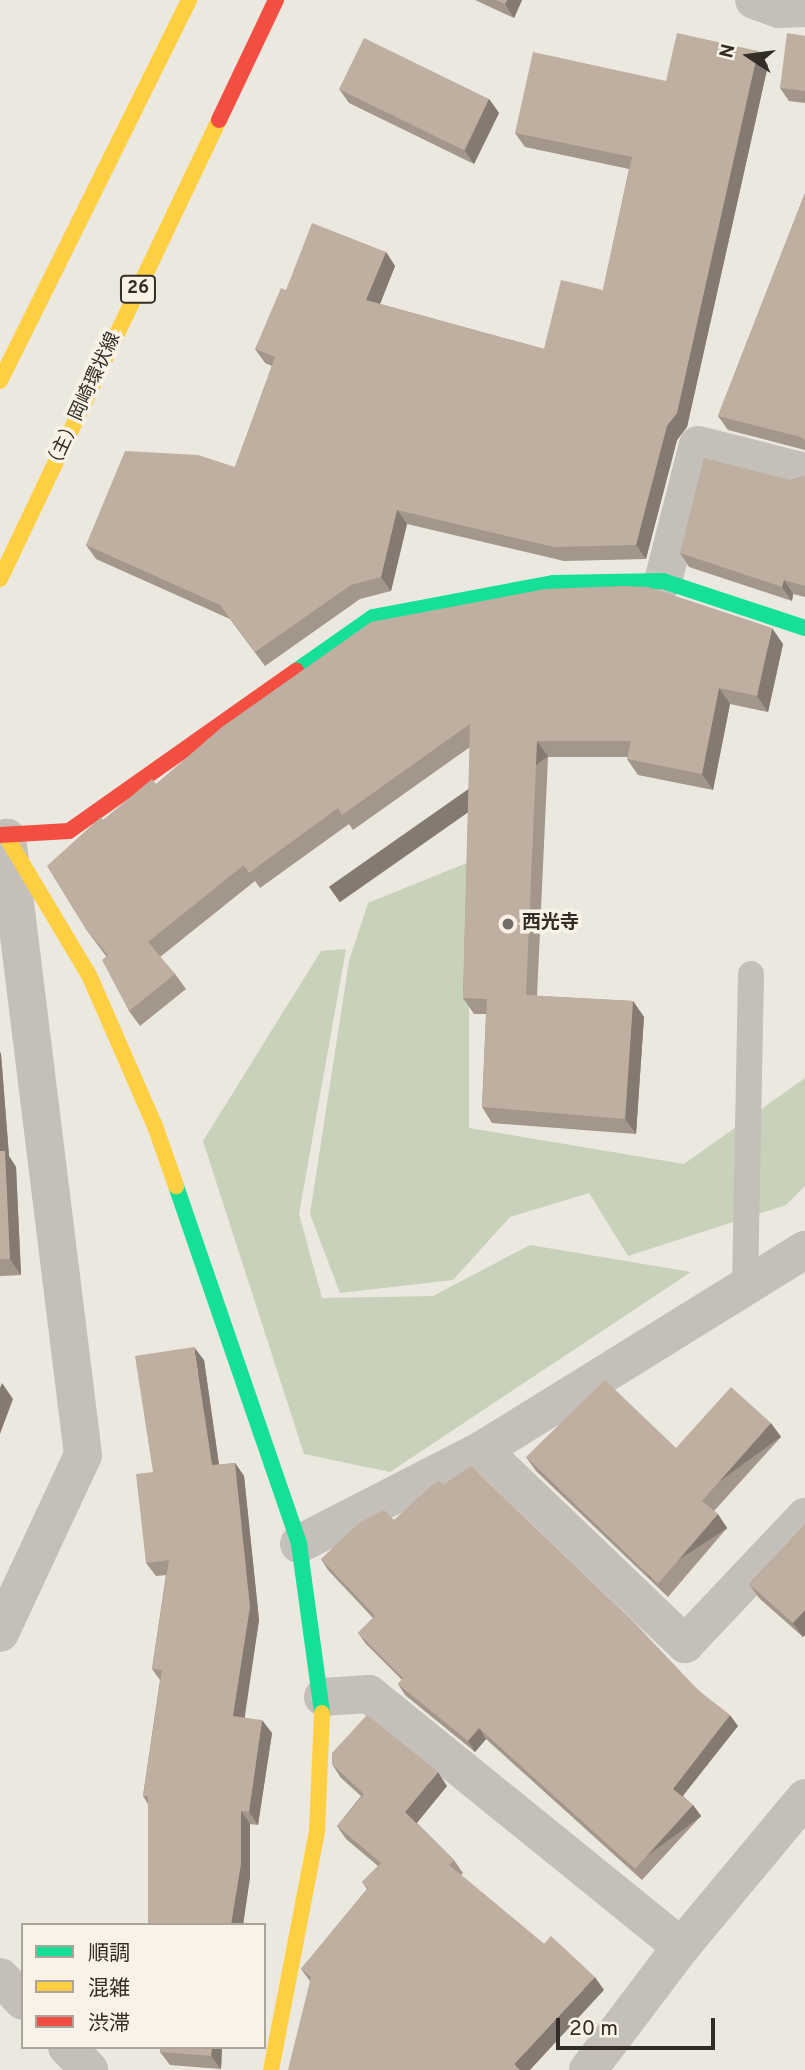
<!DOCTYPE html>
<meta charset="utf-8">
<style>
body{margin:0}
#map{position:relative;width:805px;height:2070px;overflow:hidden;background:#ebe8df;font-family:Overpass,"Noto Sans JP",sans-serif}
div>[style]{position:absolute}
.green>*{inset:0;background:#c8d1ba}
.lane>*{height:26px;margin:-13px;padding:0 13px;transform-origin:13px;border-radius:13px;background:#c4bfb8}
.street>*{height:38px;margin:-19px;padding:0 19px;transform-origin:19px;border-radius:19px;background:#c4bfb8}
.fast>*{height:16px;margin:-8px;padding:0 8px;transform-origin:8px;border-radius:8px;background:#16e098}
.slow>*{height:16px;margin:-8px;padding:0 8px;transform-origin:8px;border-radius:8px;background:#ffcf43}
.jam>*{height:16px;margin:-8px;padding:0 8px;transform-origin:8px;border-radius:8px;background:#f24e42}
.wall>*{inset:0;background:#a3968a}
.shaded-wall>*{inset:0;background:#857a71;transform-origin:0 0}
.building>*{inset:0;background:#beafa1;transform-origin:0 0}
.dots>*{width:19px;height:19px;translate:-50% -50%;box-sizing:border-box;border:4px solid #f8f3e6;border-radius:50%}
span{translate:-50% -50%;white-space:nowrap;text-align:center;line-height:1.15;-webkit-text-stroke:7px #f8f3e6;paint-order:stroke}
.shield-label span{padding:2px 5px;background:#f8f3e6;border:2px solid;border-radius:5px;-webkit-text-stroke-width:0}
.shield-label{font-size:18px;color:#342d27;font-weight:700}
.street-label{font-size:19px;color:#342d27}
.poi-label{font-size:19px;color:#342d27;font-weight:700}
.left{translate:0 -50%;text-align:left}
.legend{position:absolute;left:21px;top:1923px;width:245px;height:126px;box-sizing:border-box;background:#f8f3e6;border:2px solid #aaa49a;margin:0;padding:9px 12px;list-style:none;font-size:21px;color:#342d27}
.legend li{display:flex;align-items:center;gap:14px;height:35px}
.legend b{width:35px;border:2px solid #aaa49a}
.north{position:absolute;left:714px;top:21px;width:70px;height:70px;-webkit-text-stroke:5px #f8f3e6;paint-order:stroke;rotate:283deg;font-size:19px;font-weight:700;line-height:28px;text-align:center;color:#342d27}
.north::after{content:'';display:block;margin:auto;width:24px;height:32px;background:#342d27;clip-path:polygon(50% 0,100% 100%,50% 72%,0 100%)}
.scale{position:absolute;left:556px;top:2018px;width:159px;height:32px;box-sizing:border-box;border:4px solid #342d27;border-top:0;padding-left:9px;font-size:21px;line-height:24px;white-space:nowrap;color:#342d27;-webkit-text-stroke:5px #f8f3e6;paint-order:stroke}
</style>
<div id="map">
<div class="green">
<i style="clip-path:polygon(469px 862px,469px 1128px,684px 1164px,805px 1078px,805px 1186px,786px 1205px,628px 1256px,589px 1193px,510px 1217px,453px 1280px,340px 1293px,310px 1214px,349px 961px,368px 903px)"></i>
<i style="clip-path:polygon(346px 949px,299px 1214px,322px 1298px,433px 1296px,530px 1245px,691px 1272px,390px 1472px,304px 1454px,203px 1141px,321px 951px)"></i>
</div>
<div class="lane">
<i style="left:745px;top:1286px;width:312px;rotate:-88.9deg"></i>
</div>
<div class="street">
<i style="left:754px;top:0;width:27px;rotate:20deg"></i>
<i style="left:779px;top:9px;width:26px;rotate:-2deg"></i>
<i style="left:663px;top:581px;width:140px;rotate:-75.6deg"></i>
<i style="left:698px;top:445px;width:110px;rotate:14.2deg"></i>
<i style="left:482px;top:1450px;width:281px;rotate:43.7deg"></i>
<i style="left:685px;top:1644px;width:175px;rotate:-46.6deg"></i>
<i style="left:299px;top:1544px;width:206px;rotate:-27.2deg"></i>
<i style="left:482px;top:1450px;width:380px;rotate:-31.8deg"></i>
<i style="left:0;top:1633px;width:196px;rotate:-65deg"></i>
<i style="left:83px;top:1455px;width:622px;rotate:-97.02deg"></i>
<i style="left:323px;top:1697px;width:46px;rotate:-3.7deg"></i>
<i style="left:369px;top:1694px;width:402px;rotate:39deg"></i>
<i style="left:681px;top:1947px;width:194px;rotate:-50.2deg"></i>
<i style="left:0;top:1977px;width:33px;rotate:46deg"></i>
<i style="left:67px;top:2047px;width:32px;rotate:46deg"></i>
<i style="left:588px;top:2070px;width:154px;rotate:-52.9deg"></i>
</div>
<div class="fast">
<i style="left:296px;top:671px;width:94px;rotate:-35deg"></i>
<i style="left:373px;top:617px;width:183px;rotate:-10.7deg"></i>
<i style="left:553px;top:583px;width:110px;rotate:-1deg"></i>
<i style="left:663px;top:581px;width:150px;rotate:18.3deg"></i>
<i style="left:176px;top:1186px;width:379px;rotate:71deg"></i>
<i style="left:299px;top:1544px;width:171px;rotate:82.2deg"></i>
</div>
<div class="slow">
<i style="left:0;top:381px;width:425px;rotate:-63.6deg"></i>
<i style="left:0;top:579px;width:509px;rotate:-64.49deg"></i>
<i style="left:7px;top:838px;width:160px;rotate:59.1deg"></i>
<i style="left:89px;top:975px;width:165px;rotate:66.4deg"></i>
<i style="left:155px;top:1126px;width:64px;rotate:70.7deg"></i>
<i style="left:271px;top:2070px;width:242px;rotate:-79.1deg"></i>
<i style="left:317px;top:1832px;width:119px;rotate:-87.6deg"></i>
</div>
<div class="jam">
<i style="left:219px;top:120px;width:133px;rotate:-64.6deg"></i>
<i style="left:0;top:835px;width:69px;rotate:-3.3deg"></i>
<i style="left:69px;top:831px;width:278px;rotate:-35.2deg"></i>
</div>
<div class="wall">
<i style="clip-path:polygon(475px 0,522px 0,514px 18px)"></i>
<i style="clip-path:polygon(805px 36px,805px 103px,789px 101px,780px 88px)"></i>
<i style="clip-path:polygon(768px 65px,687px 427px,677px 440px,646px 559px,564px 561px,407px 524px,391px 591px,360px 599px,265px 666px,230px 619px,96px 559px,86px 545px,235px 467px,272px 366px,265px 363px,255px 349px,286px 290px,386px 252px,395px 266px,380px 304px,544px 349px,603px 290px,629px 169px,525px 147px,515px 133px,666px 81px)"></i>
<i style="clip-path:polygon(339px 89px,489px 99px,499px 113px,474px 164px,349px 103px)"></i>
<i style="clip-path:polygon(805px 193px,805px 450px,728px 430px,718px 416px)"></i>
<i style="clip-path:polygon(805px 476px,805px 597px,793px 594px,792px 601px,689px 567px,680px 553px,791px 480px)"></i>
<i style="clip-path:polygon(783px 644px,768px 712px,730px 704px,713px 790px,638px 775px,627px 759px,628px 757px,548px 757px,537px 996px,633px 1001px,644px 1017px,636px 1134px,492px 1123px,482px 1107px,486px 1014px,474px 1014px,463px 998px,470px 747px,353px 830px,349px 824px,260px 888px,255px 881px,160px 957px,175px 974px,186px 989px,140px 1026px,129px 1011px,106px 956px,85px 928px,103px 820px,156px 784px)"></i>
<i style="clip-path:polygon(0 1052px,1px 1054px,9px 1156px,16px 1167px,21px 1275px,0 1276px)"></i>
<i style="clip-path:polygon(204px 1360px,219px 1465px,235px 1463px,244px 1476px,259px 1620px,244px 1717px,272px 1733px,258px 1825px,250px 1824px,250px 1877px,243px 1925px,148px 1925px,148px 1804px,143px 1796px,160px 1680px,152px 1669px,166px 1575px,156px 1576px,146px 1563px,153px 1472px)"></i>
<i style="clip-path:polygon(781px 1437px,714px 1511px,727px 1528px,668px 1597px,536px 1471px,526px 1457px,676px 1448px)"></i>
<i style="clip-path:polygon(443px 1485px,698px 1690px,738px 1726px,683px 1796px,693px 1805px,701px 1816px,642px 1880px,486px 1739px,475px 1752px,405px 1695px,398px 1684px,402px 1680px,366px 1644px,358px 1633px,373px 1618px,328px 1570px,321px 1559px,394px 1520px)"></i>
<i style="clip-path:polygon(805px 1525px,805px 1635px,803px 1637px,759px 1598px,749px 1584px)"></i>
<i style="clip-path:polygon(332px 1764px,447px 1786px,417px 1823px,454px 1860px,463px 1873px,461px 1875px,544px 1944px,604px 1990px,310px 1981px,301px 1969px,367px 1889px,362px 1882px,378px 1866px,346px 1839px,337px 1826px,361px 1796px,341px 1778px)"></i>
<i style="clip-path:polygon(161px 2047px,222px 2047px,221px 2069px,170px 2065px,160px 2052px)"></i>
</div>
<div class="shaded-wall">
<i style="clip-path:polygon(507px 0,522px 0,514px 18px,505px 4px)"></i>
<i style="clip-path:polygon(758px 51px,768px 65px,687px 427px,677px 440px,646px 559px,636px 545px)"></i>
<i style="clip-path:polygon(489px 99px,499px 113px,474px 164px,465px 151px)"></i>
<i style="clip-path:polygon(386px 252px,395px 266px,376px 314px,366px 300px)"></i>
<i style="clip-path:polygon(397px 510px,407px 524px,391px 591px,381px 577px)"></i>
<i style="clip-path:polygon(784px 580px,793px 594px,792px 601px,782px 587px)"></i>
<i style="clip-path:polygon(772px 628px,783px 644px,768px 712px,757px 696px)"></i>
<i style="clip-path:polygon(719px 688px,730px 704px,713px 790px,702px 774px)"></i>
<i style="left:537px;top:741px;width:19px;height:254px;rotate:55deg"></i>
<i style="clip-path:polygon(633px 1001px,644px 1017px,636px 1134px,625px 1119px)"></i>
<i style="clip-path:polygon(0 1052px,1px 1054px,9px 1156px,16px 1167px,21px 1275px,10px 1259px,0 1153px)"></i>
<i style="clip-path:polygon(194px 1347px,204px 1360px,221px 1479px,212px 1465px)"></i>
<i style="clip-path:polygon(2px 1383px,13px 1399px,0 1434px,0 1388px)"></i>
<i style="left:771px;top:1423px;width:17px;height:104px;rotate:54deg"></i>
<i style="clip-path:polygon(235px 1463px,244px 1476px,259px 1620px,243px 1729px,233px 1716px)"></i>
<i style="left:718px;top:1514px;width:17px;height:92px;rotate:57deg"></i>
<i style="clip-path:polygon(805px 1610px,805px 1635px,803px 1637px,793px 1623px)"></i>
<i style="clip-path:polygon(730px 1715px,738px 1726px,680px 1799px,673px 1789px)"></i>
<i style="clip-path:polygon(262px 1720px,272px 1733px,258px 1825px,249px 1812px)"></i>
<i style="clip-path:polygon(479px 1728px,486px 1739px,475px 1752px,468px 1741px)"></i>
<i style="clip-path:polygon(438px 1772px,447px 1786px,415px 1825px,405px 1812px)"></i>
<i style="left:693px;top:1805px;width:14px;height:86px;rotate:54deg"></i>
<i style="clip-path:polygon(241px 1811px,250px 1824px,250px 1877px,243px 1925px,231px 1925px)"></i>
<i style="clip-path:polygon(595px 1977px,604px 1990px,530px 2070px,518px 2070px,514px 2064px)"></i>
<i style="clip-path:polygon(212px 2047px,222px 2047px,221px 2069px,211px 2056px)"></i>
</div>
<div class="building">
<i style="clip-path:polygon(496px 0,507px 0,505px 4px)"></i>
<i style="clip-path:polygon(677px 33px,758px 51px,677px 413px,667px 426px,636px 545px,554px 547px,397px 510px,381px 577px,351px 585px,255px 652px,220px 605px,86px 545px,125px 451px,198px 455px,235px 467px,275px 357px,255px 349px,281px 288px,286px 290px,312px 223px,386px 252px,366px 300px,544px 349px,561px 280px,603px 290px,632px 157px,515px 133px,533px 52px,666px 81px)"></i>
<i style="clip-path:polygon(787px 33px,805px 36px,805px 91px,780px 88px)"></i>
<i style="left:364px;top:38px;width:139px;height:57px;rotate:26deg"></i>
<i style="clip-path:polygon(805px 193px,805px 440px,801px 437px,718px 416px)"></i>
<i style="clip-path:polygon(704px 458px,791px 480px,805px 476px,805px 586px,784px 580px,782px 587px,680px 553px)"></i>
<i style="clip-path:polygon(623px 586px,648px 587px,772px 628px,757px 696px,719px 688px,702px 774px,627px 759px,631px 741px,537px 741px,526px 995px,633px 1001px,625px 1119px,482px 1107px,487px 999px,463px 998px,470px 724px,342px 815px,338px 808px,249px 873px,244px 865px,148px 942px,175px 974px,129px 1011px,102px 960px,108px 955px,85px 928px,47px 866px,101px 817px,103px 820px,152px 779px,156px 784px,222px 727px,371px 622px,545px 589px)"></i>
<i style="clip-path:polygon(0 1151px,5px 1151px,10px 1259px,0 1259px)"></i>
<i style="clip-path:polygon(194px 1347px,212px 1465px,235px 1463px,250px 1607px,233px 1716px,262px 1720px,249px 1812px,241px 1811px,241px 1864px,231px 1925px,148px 1925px,148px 1796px,143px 1796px,162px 1670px,152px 1669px,169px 1560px,146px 1563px,136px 1474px,153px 1472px,135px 1356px)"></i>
<i style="clip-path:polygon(605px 1380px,676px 1448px,731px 1387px,771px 1423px,702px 1501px,718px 1514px,658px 1584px,526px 1457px)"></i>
<i style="clip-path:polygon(471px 1466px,632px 1620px,698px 1690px,730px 1715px,673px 1789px,693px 1805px,635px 1869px,479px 1728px,468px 1741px,398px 1684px,403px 1678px,358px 1633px,375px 1616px,321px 1559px,359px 1523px,384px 1510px,394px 1520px,431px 1486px,440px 1481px,443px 1485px)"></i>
<i style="clip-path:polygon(805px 1525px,805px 1610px,793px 1623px,749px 1584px)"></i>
<i style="clip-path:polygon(367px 1715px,438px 1772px,405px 1812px,454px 1860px,449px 1865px,544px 1944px,551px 1936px,595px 1977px,514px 2064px,520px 2070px,288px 2070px,311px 1977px,301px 1969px,368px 1888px,362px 1882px,381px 1863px,337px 1826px,364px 1794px,332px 1764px,332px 1753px)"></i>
<i style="clip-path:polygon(161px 2047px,212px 2047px,211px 2056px,160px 2052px)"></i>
</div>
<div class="dots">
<i style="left:508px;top:924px;background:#746e67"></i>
</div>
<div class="shield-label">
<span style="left:138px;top:289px">26</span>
</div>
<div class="street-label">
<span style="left:84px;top:403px;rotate:-65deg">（主）岡崎環状線</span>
</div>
<div class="poi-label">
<span class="left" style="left:522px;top:924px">西光寺</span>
</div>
<ul class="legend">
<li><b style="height:9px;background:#16e098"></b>順調</li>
<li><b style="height:9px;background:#ffcf43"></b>混雑</li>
<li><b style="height:9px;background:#f24e42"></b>渋滞</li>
</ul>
<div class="north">N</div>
<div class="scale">20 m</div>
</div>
